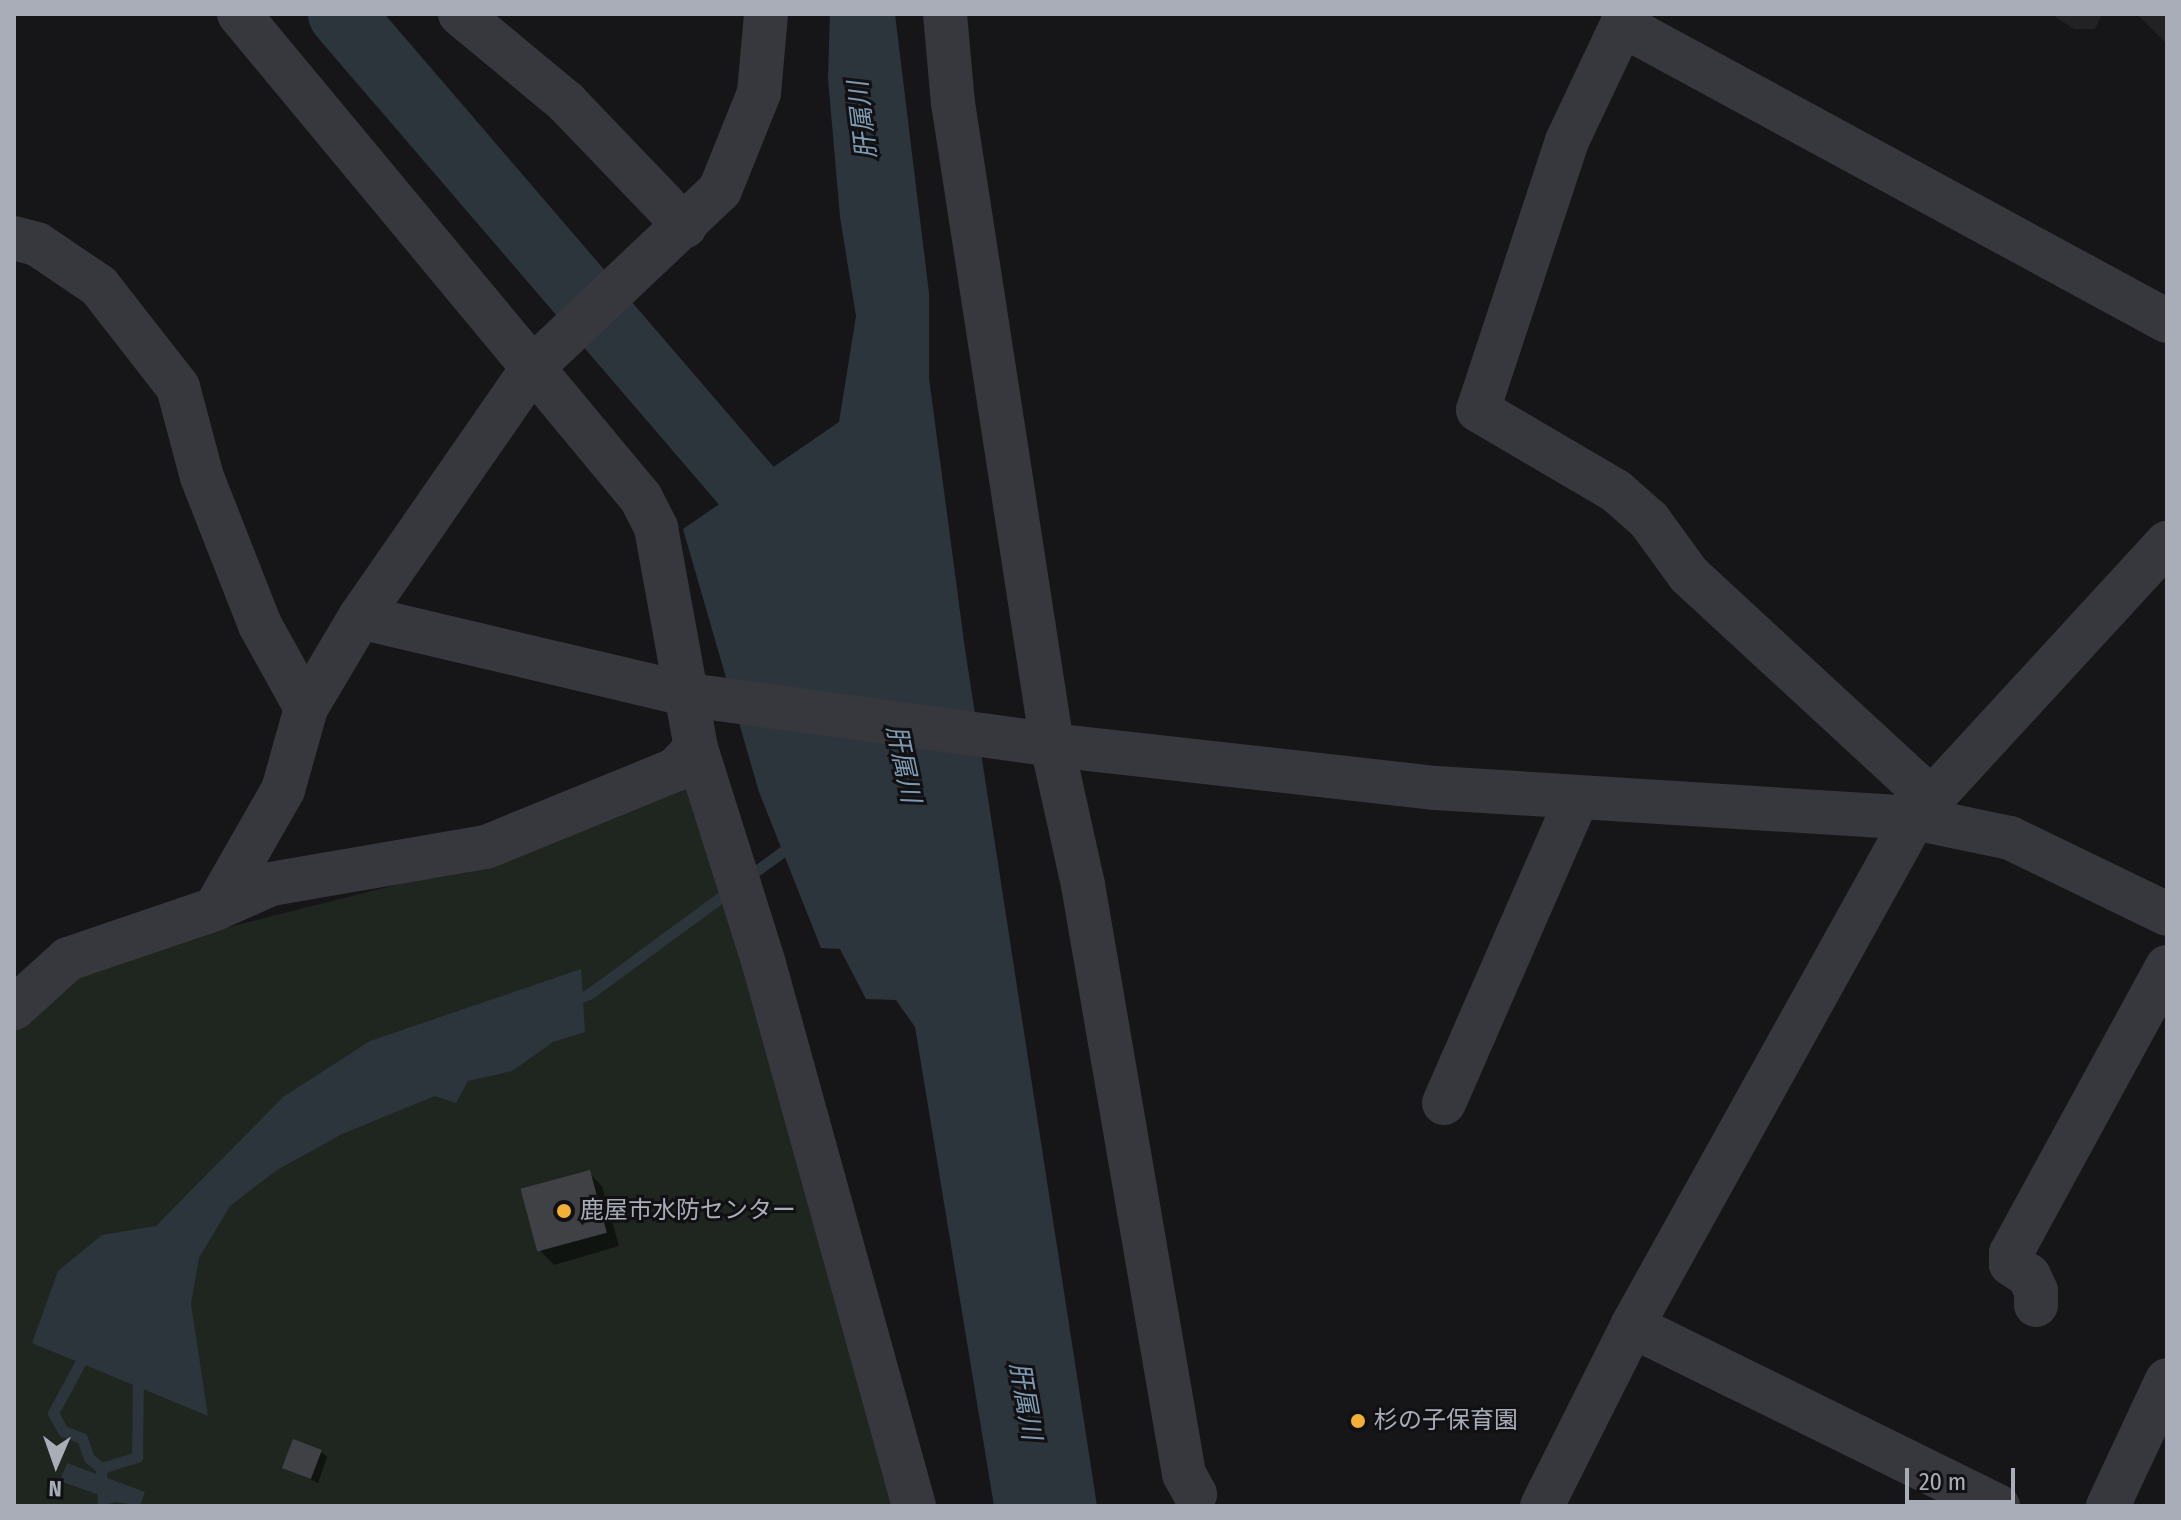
<!DOCTYPE html>
<meta charset="utf-8">
<style>
body{margin:0}
#map{position:relative;width:2181px;height:1520px;overflow:hidden;background:#161618;font-family:"Fira Sans Condensed","Noto Sans JP",sans-serif}
div>[style]{position:absolute}
.built>*{inset:0;background:#222225}
.green>*{inset:0;background:#1e261f}
.water>*{inset:0;background:#2c353c}
.shadow>*{inset:0;background:#0007}
.stream>*{height:11px;margin:-5.5px;padding:0 5.5px;transform-origin:5.5px;border-radius:5.5px;background:#2c353c}
.river>*{height:66px;margin:-33px;padding:0 33px;transform-origin:33px;border-radius:33px;background:#2c353c}
.building>*{inset:0;background:#404145;transform-origin:0 0}
.minor>*{height:44px;margin:-22px;padding:0 22px;transform-origin:22px;border-radius:22px;background:#37383d}
.dots>*{width:22px;height:22px;translate:-50% -50%;box-sizing:border-box;border:4px solid #111113;border-radius:50%}
span{translate:-50% -50%;white-space:nowrap;text-align:center;line-height:1.15;-webkit-text-stroke:6px #111113;paint-order:stroke}
.poi-label{font-size:24px;color:#a8adb8}
.left{translate:0 -50%;text-align:left}
.water-label{font-size:26px;color:#7f9bb3;font-style:italic}
.frame{position:absolute;inset:0;border:16px solid #a8adb8;pointer-events:none}
.north{position:absolute;left:16px;top:1424px;width:80px;height:80px;-webkit-text-stroke:6px #111113;paint-order:stroke;rotate:182deg;font-size:22px;font-weight:700;line-height:32px;text-align:center;color:#a8adb8}
.north::after{content:'';display:block;margin:auto;width:28px;height:36px;background:#a8adb8;clip-path:polygon(50% 0,100% 100%,50% 72%,0 100%)}
.scale{position:absolute;left:1905px;top:1468px;width:110px;height:36px;box-sizing:border-box;border:4px solid #a8adb8;border-top:0;padding-left:10px;font-size:24px;line-height:28px;white-space:nowrap;color:#a8adb8;-webkit-text-stroke:6px #111113;paint-order:stroke}
</style>
<div id="map">
<div class="built">
<i style="clip-path:polygon(2051px 14px,2102px 14px,2095px 29px,2074px 29px)"></i>
<i style="clip-path:polygon(2137px 14px,2167px 14px,2167px 44px)"></i>
</div>
<div class="green">
<i style="clip-path:polygon(690px 777px,896px 1506px,14px 1506px,14px 1027px,79px 965px,538px 849px)"></i>
</div>
<div class="water">
<i style="clip-path:polygon(830px 14px,895px 14px,929px 293px,929px 378px,965px 649px,1097px 1506px,994px 1506px,915px 1027px,896px 1000px,866px 999px,840px 949px,821px 948px,759px 792px,683px 529px,839px 422px,856px 316px,840px 217px,828px 78px)"></i>
<i style="clip-path:polygon(581px 969px,585px 1032px,553px 1042px,512px 1071px,468px 1081px,456px 1103px,435px 1096px,342px 1134px,277px 1170px,230px 1206px,199px 1258px,191px 1304px,208px 1416px,32px 1343px,58px 1271px,102px 1235px,156px 1226px,283px 1097px,370px 1041px)"></i>
<i style="clip-path:polygon(67px 1463px,145px 1492px,140px 1506px,116px 1502px,98px 1506px,102px 1496px,60px 1481px)"></i>
</div>
<div class="shadow">
<i style="clip-path:polygon(589px 1173px,602px 1186px,619px 1246px,554px 1265px,541px 1252px)"></i>
<i style="clip-path:polygon(321px 1451px,327px 1457px,318px 1483px,285px 1467px)"></i>
</div>
<div class="stream">
<i style="left:745px;top:879px;width:59px;rotate:-36.1deg"></i>
<i style="left:569px;top:1002px;width:22px;rotate:-22deg"></i>
<i style="left:589px;top:994px;width:177px;rotate:-36.3deg"></i>
<i style="left:86px;top:1352px;width:69px;rotate:118.4deg"></i>
<i style="left:53px;top:1413px;width:21px;rotate:61deg"></i>
<i style="left:63px;top:1431px;width:20px;rotate:20deg"></i>
<i style="left:82px;top:1438px;width:21px;rotate:71deg"></i>
<i style="left:89px;top:1458px;width:16px;rotate:40deg"></i>
<i style="left:103px;top:1506px;width:38px;rotate:-93deg"></i>
<i style="left:101px;top:1468px;width:38px;rotate:-17deg"></i>
<i style="left:137px;top:1457px;width:83px;rotate:-89.3deg"></i>
</div>
<div class="river">
<i style="left:341px;top:14px;width:712px;rotate:49.33deg"></i>
</div>
<div class="building">
<i style="left:590px;top:1170px;width:65px;height:72px;rotate:75deg"></i>
<i style="left:293px;top:1439px;width:31px;height:31px;rotate:21deg"></i>
</div>
<div class="minor">
<i style="left:239px;top:14px;width:629px;rotate:50.29deg"></i>
<i style="left:641px;top:498px;width:34px;rotate:63deg"></i>
<i style="left:656px;top:528px;width:224px;rotate:79.7deg"></i>
<i style="left:696px;top:748px;width:226px;rotate:72.5deg"></i>
<i style="left:764px;top:964px;width:562px;rotate:74.53deg"></i>
<i style="left:460px;top:14px;width:138px;rotate:39.7deg"></i>
<i style="left:566px;top:102px;width:172px;rotate:46.2deg"></i>
<i style="left:945px;top:14px;width:89px;rotate:84.9deg"></i>
<i style="left:953px;top:103px;width:650px;rotate:81.23deg"></i>
<i style="left:1052px;top:745px;width:143px;rotate:77.5deg"></i>
<i style="left:1083px;top:885px;width:598px;rotate:80.27deg"></i>
<i style="left:1184px;top:1474px;width:23px;rotate:61deg"></i>
<i style="left:1627px;top:14px;width:140px;rotate:115.3deg"></i>
<i style="left:1567px;top:141px;width:283px;rotate:108.3deg"></i>
<i style="left:1478px;top:410px;width:160px;rotate:30.4deg"></i>
<i style="left:1616px;top:491px;width:44px;rotate:41.3deg"></i>
<i style="left:1649px;top:520px;width:68px;rotate:54deg"></i>
<i style="left:1689px;top:575px;width:330px;rotate:42.7deg"></i>
<i style="left:1622px;top:25px;width:620px;rotate:28.51deg"></i>
<i style="left:14px;top:238px;width:24px;rotate:15deg"></i>
<i style="left:37px;top:244px;width:75px;rotate:34.1deg"></i>
<i style="left:99px;top:286px;width:128px;rotate:52deg"></i>
<i style="left:178px;top:387px;width:93px;rotate:75.1deg"></i>
<i style="left:202px;top:477px;width:159px;rotate:68.6deg"></i>
<i style="left:260px;top:625px;width:95px;rotate:61deg"></i>
<i style="left:360px;top:617px;width:338px;rotate:13.3deg"></i>
<i style="left:689px;top:695px;width:366px;rotate:7.8deg"></i>
<i style="left:1052px;top:745px;width:386px;rotate:6.4deg"></i>
<i style="left:1436px;top:788px;width:479px;rotate:3.6deg"></i>
<i style="left:1914px;top:818px;width:98px;rotate:11.8deg"></i>
<i style="left:2010px;top:838px;width:174px;rotate:25.8deg"></i>
<i style="left:215px;top:909px;width:61px;rotate:-24.1deg"></i>
<i style="left:271px;top:884px;width:218px;rotate:-9.8deg"></i>
<i style="left:486px;top:847px;width:204px;rotate:-22.2deg"></i>
<i style="left:675px;top:770px;width:30px;rotate:-46deg"></i>
<i style="left:14px;top:1008px;width:73px;rotate:-42.2deg"></i>
<i style="left:68px;top:959px;width:155px;rotate:-18.8deg"></i>
<i style="left:215px;top:909px;width:137px;rotate:-60.3deg"></i>
<i style="left:283px;top:790px;width:85px;rotate:-74.3deg"></i>
<i style="left:306px;top:708px;width:106px;rotate:-59.3deg"></i>
<i style="left:360px;top:617px;width:305px;rotate:-55.3deg"></i>
<i style="left:534px;top:366px;width:256px;rotate:-43.4deg"></i>
<i style="left:720px;top:190px;width:105px;rotate:-68.1deg"></i>
<i style="left:759px;top:93px;width:79px;rotate:-84.9deg"></i>
<i style="left:1444px;top:1103px;width:334px;rotate:-66.4deg"></i>
<i style="left:2036px;top:1305px;width:14px;rotate:-90deg"></i>
<i style="left:2036px;top:1291px;width:17px;rotate:-115deg"></i>
<i style="left:2029px;top:1276px;width:22px;rotate:-146deg"></i>
<i style="left:2011px;top:1264px;width:11px;rotate:-90deg"></i>
<i style="left:2011px;top:1253px;width:326px;rotate:-61.4deg"></i>
<i style="left:1632px;top:1326px;width:408px;rotate:26.2deg"></i>
<i style="left:1542px;top:1506px;width:201px;rotate:-63.4deg"></i>
<i style="left:1632px;top:1326px;width:581px;rotate:-60.96deg"></i>
<i style="left:1914px;top:818px;width:374px;rotate:-47.4deg"></i>
<i style="left:2108px;top:1506px;width:139px;rotate:-64.9deg"></i>
</div>
<div class="dots">
<i style="left:564px;top:1211px;background:#f2b134"></i>
<i style="left:1358px;top:1421px;background:#f2b134"></i>
</div>
<div class="poi-label">
<span class="left" style="left:580px;top:1211px">鹿屋市水防センター</span>
<span class="left" style="left:1374px;top:1421px">杉の子保育園</span>
</div>
<div class="water-label">
<span style="left:863px;top:120px;rotate:-97deg">肝属川</span>
<span style="left:903px;top:764px;rotate:78deg">肝属川</span>
<span style="left:1025px;top:1401px;rotate:80deg">肝属川</span>
</div>
<div class="frame"></div>
<div class="north">N</div>
<div class="scale">20 m</div>
</div>
